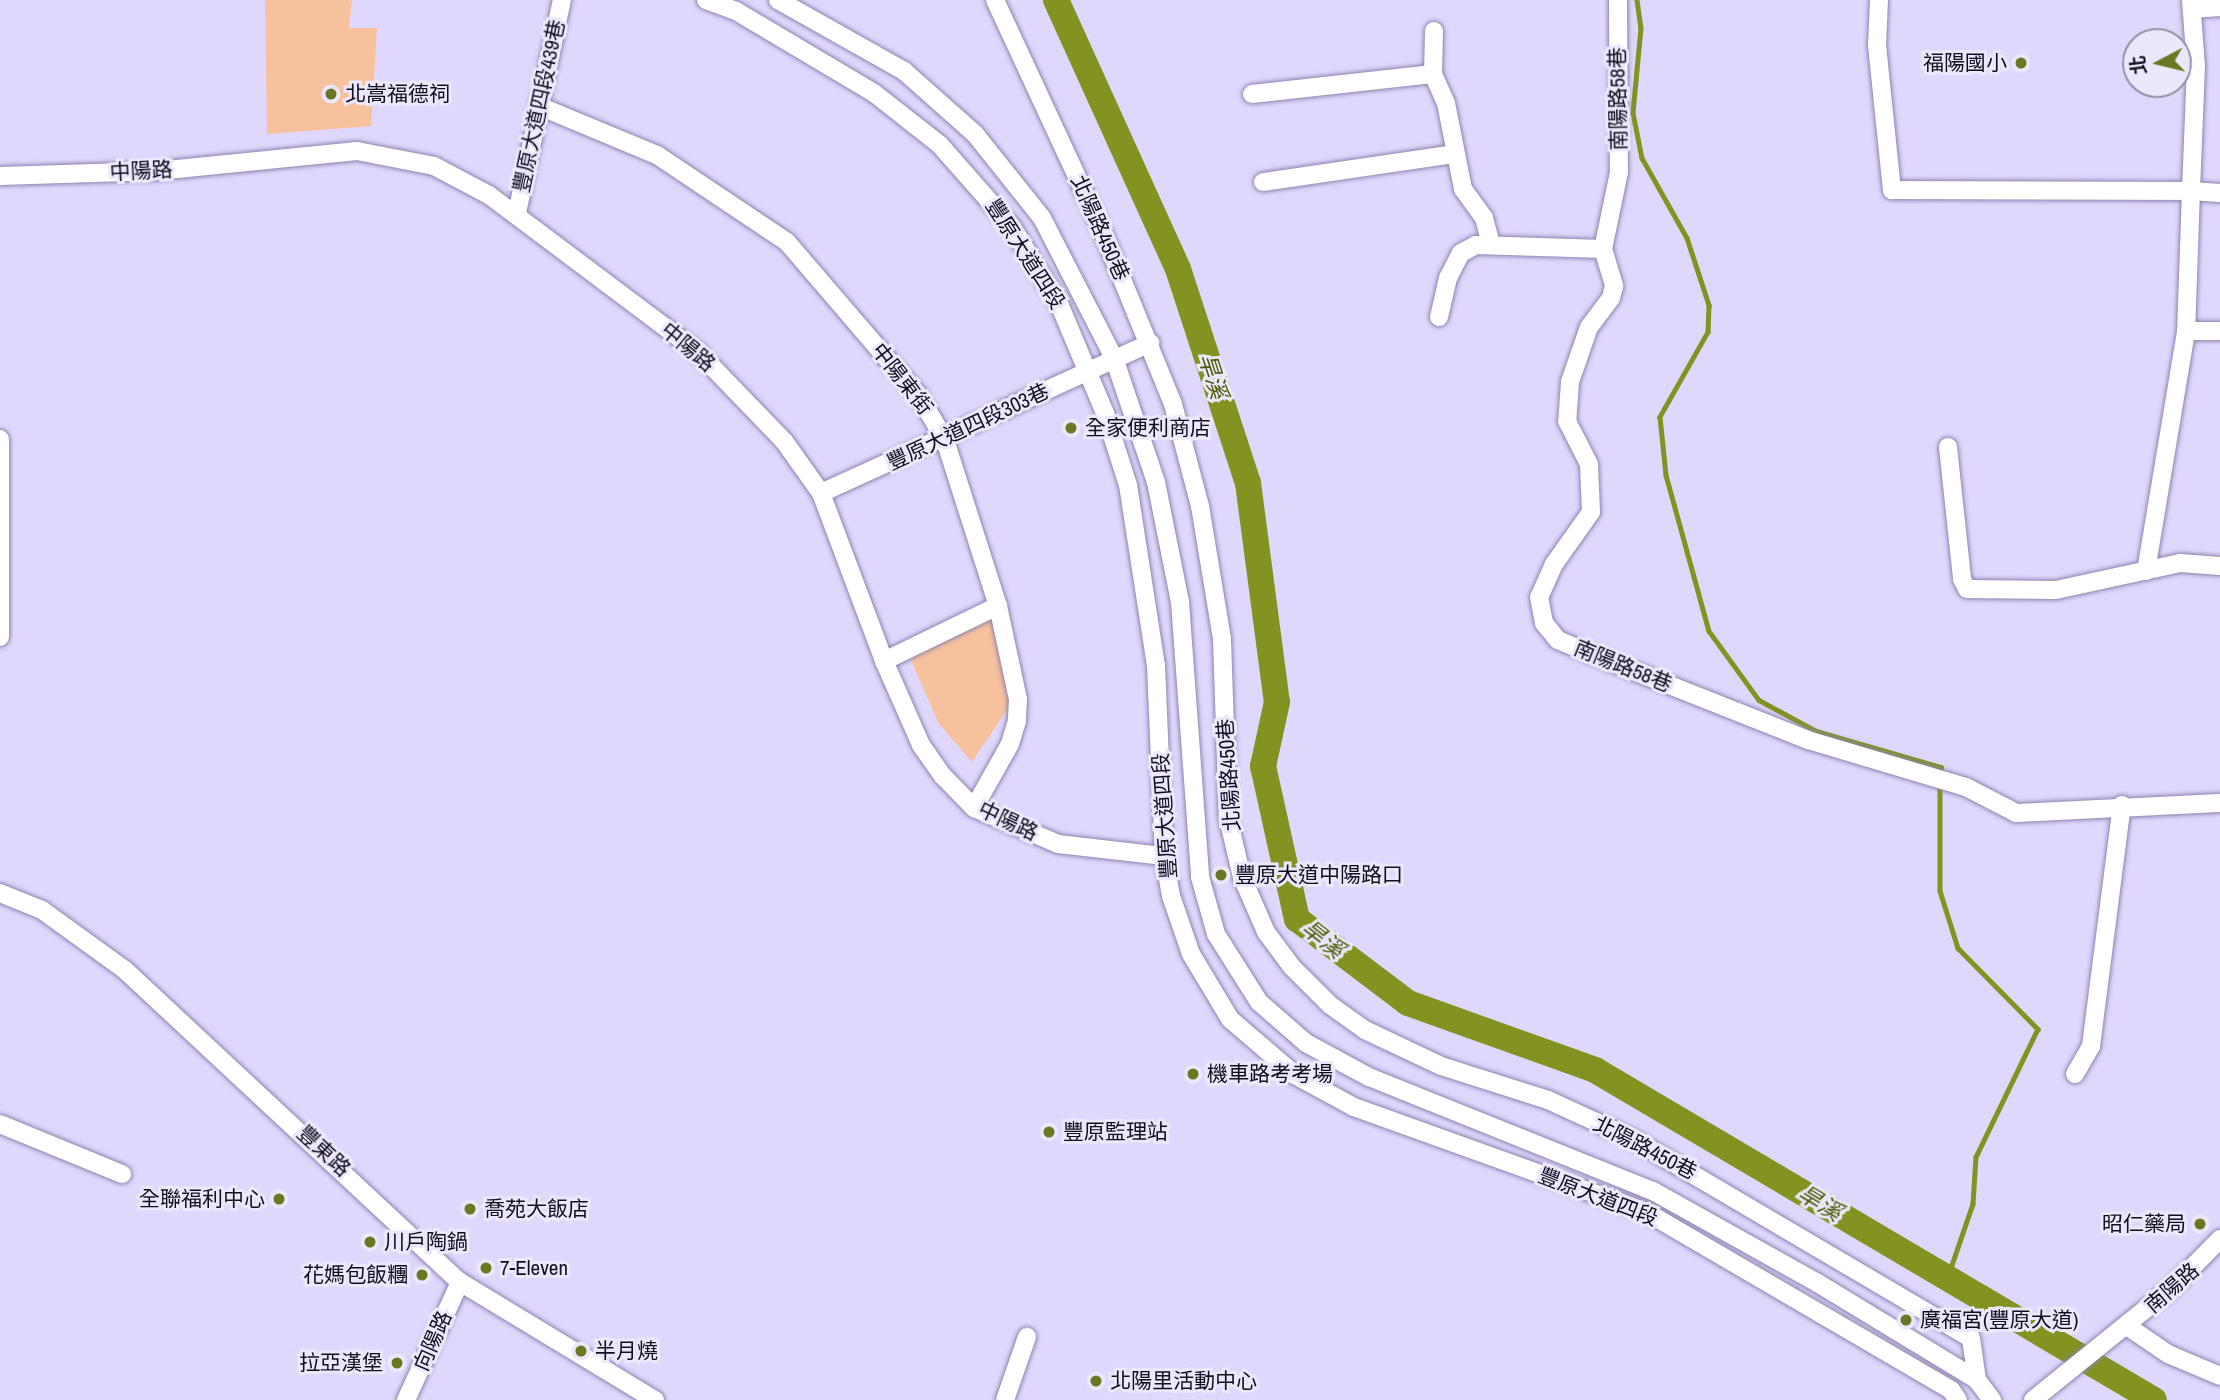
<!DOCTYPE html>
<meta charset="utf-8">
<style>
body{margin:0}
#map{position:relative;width:2220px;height:1400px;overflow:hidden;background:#e0d7fd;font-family:"Archivo Narrow","Noto Sans TC",sans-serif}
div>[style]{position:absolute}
.green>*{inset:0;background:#f6c19c}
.stream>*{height:4.5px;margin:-2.25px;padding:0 2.25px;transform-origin:2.25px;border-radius:2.25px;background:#839220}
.river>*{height:26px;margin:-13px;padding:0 13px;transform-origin:13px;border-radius:13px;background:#839220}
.roads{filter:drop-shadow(0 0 2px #8f83af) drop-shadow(0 0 2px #8f83af)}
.minor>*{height:18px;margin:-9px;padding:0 9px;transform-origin:9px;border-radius:9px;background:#fff}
.dots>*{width:19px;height:19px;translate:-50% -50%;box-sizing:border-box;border:4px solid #ece7fb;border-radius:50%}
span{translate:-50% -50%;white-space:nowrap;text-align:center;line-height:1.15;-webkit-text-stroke:6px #ece7fb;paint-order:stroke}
.poi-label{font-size:21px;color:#120d1d}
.right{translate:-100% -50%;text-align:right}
.left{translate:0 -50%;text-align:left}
.street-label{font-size:21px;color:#120d1d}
.water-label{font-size:23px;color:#4f5907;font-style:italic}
.north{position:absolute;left:2122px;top:28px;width:70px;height:70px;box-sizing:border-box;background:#ece7fb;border:2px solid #9590a2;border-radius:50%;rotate:263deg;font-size:19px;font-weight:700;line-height:28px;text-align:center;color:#120d1d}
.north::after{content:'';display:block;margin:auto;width:24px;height:32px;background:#6b7723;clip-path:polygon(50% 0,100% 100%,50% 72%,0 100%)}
</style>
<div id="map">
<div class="green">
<i style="clip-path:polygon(265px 0,352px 0,349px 28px,377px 28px,371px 126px,267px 134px)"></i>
<i style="clip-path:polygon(993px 609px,1012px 702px,972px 762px,939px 724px,908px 653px)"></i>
</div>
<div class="stream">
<i style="left:1637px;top:0;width:28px;rotate:82deg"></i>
<i style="left:1641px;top:28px;width:85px;rotate:95.4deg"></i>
<i style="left:1633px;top:113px;width:46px;rotate:78.7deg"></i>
<i style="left:1642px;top:158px;width:92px;rotate:60.6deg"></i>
<i style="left:1687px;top:238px;width:71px;rotate:71.8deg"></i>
<i style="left:1709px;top:305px;width:27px;rotate:92deg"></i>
<i style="left:1708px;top:332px;width:98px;rotate:119.5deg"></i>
<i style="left:1660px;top:417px;width:58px;rotate:84.1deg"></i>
<i style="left:1666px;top:475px;width:162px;rotate:74.6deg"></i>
<i style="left:1709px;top:631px;width:85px;rotate:54.1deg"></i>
<i style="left:1759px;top:700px;width:65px;rotate:28.5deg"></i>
<i style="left:1816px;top:731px;width:130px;rotate:16.1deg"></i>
<i style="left:1941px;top:767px;width:8px;rotate:90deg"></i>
<i style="left:1940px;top:784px;width:107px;rotate:90deg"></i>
<i style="left:1940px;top:891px;width:60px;rotate:72.5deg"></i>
<i style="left:1958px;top:948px;width:114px;rotate:45.4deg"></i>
<i style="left:2038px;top:1029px;width:142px;rotate:115.8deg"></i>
<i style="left:1976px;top:1157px;width:47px;rotate:93.7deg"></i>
<i style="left:1973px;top:1204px;width:80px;rotate:108.9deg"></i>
</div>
<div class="river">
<i style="left:1056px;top:0;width:295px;rotate:65.6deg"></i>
<i style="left:1178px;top:269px;width:225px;rotate:71.9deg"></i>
<i style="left:1248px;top:483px;width:221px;rotate:82.5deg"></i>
<i style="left:1277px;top:702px;width:66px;rotate:102.3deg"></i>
<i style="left:1263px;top:766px;width:157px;rotate:77.5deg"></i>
<i style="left:1297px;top:919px;width:139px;rotate:37.1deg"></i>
<i style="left:1408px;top:1003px;width:199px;rotate:19.7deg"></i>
<i style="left:1595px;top:1070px;width:649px;rotate:30.56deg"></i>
</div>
<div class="roads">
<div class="minor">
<i style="left:706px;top:0;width:32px;rotate:20deg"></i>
<i style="left:736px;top:11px;width:161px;rotate:30.7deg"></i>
<i style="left:874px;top:93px;width:84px;rotate:38.2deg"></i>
<i style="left:940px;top:145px;width:109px;rotate:48.7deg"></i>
<i style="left:1012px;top:227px;width:92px;rotate:58.7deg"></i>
<i style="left:1060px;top:306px;width:116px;rotate:67.2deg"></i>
<i style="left:1105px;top:413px;width:76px;rotate:72.3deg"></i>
<i style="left:1128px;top:485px;width:182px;rotate:81.2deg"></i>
<i style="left:1156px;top:665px;width:191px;rotate:87.6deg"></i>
<i style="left:1164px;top:856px;width:41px;rotate:80.1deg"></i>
<i style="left:1171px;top:896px;width:61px;rotate:71deg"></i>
<i style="left:1191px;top:954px;width:76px;rotate:59deg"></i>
<i style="left:1230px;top:1019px;width:86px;rotate:40.7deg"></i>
<i style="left:1295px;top:1075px;width:67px;rotate:28.5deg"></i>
<i style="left:1354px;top:1107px;width:313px;rotate:19.8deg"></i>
<i style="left:1648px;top:1213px;width:351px;rotate:30.3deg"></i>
<i style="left:1951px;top:1390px;width:12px;rotate:55deg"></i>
<i style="left:778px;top:0;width:145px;rotate:29.4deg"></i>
<i style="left:904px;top:71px;width:95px;rotate:41.6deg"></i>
<i style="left:975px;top:134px;width:107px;rotate:51.4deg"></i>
<i style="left:1042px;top:218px;width:157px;rotate:62.8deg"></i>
<i style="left:1114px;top:358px;width:131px;rotate:71.3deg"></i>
<i style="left:1156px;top:482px;width:122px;rotate:78.7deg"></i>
<i style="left:1180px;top:602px;width:276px;rotate:85.8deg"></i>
<i style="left:1200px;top:877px;width:59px;rotate:74.3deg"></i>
<i style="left:1216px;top:934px;width:80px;rotate:57.7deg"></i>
<i style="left:1259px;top:1002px;width:62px;rotate:41.1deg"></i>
<i style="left:1306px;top:1043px;width:72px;rotate:28.4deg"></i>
<i style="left:1369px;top:1077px;width:306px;rotate:21.9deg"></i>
<i style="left:1653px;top:1191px;width:187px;rotate:29.2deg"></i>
<i style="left:1816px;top:1282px;width:188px;rotate:31.3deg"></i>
<i style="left:1977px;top:1380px;width:25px;rotate:53deg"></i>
<i style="left:995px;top:0;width:259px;rotate:65.1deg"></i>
<i style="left:1104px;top:235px;width:183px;rotate:67.8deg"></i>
<i style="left:1173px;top:404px;width:106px;rotate:75.2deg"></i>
<i style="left:1200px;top:506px;width:135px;rotate:80.6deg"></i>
<i style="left:1222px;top:639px;width:179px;rotate:88.1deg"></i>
<i style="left:1228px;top:818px;width:61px;rotate:76.7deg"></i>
<i style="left:1242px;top:877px;width:60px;rotate:66.4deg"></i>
<i style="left:1266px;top:932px;width:44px;rotate:53.4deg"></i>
<i style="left:1292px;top:967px;width:54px;rotate:45deg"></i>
<i style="left:1330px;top:1005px;width:43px;rotate:35.5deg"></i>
<i style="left:1365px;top:1030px;width:84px;rotate:25.3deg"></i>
<i style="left:1441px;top:1066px;width:112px;rotate:17.6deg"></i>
<i style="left:1548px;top:1100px;width:91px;rotate:24.6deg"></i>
<i style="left:1631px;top:1138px;width:394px;rotate:30.5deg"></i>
<i style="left:1971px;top:1338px;width:42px;rotate:81.9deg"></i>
<i style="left:1618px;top:0;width:172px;rotate:89.7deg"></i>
<i style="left:1619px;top:172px;width:79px;rotate:101.7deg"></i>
<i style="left:1603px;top:249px;width:39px;rotate:73deg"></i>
<i style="left:1614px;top:286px;width:12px;rotate:104deg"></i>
<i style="left:1611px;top:298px;width:36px;rotate:127deg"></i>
<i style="left:1589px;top:327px;width:58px;rotate:109.1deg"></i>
<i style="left:1570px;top:382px;width:39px;rotate:94deg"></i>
<i style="left:1567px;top:421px;width:48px;rotate:62.9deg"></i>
<i style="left:1589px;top:464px;width:48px;rotate:87.6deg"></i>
<i style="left:1591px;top:512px;width:64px;rotate:125.4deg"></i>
<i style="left:1554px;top:564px;width:36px;rotate:114deg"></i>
<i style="left:1539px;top:597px;width:26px;rotate:79deg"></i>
<i style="left:1544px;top:623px;width:22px;rotate:51deg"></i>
<i style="left:1558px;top:640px;width:30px;rotate:23deg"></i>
<i style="left:1586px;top:652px;width:239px;rotate:21.6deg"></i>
<i style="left:1808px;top:740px;width:165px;rotate:16.6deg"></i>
<i style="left:1966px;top:787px;width:56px;rotate:27.5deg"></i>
<i style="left:2016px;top:813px;width:204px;rotate:-2.8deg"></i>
<i style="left:1879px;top:0;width:45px;rotate:92.5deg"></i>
<i style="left:1877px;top:45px;width:146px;rotate:84.1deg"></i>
<i style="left:1892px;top:190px;width:299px;rotate:0.2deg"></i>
<i style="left:2191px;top:191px;width:140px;rotate:92deg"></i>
<i style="left:2186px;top:331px;width:34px"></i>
<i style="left:2191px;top:0;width:66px;rotate:85.7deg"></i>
<i style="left:2196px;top:66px;width:125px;rotate:92.3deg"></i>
<i style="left:2191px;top:191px;width:29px;rotate:4deg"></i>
<i style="left:2192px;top:9px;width:28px;rotate:-4deg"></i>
<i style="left:1434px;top:31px;width:43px;rotate:91.3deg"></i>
<i style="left:1433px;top:74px;width:32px;rotate:66deg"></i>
<i style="left:1446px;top:103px;width:88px;rotate:78.8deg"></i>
<i style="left:1463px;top:189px;width:36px;rotate:54deg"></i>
<i style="left:1484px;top:218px;width:28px;rotate:75deg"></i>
<i style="left:1252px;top:94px;width:182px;rotate:-6.3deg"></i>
<i style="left:539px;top:106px;width:128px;rotate:22.6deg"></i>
<i style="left:657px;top:155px;width:156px;rotate:33.8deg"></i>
<i style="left:787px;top:242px;width:203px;rotate:49.4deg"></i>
<i style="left:919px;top:396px;width:51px;rotate:59.4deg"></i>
<i style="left:945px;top:440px;width:174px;rotate:72.3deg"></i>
<i style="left:998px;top:606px;width:95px;rotate:77.9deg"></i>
<i style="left:1018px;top:699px;width:22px;rotate:93deg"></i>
<i style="left:1017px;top:721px;width:24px;rotate:107deg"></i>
<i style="left:1010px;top:744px;width:73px;rotate:119.4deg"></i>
<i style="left:0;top:176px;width:157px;rotate:-1.8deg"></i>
<i style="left:157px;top:171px;width:201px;rotate:-5.7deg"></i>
<i style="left:357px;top:151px;width:78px;rotate:11deg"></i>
<i style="left:434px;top:166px;width:62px;rotate:27.8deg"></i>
<i style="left:489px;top:195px;width:261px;rotate:36.9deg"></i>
<i style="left:698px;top:352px;width:124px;rotate:46deg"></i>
<i style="left:784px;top:441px;width:64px;rotate:54.6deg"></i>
<i style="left:821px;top:493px;width:179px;rotate:69.4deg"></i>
<i style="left:884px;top:661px;width:92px;rotate:66.2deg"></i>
<i style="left:921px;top:745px;width:38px;rotate:55deg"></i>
<i style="left:943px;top:776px;width:45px;rotate:45.9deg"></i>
<i style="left:974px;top:808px;width:91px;rotate:23.2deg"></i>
<i style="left:1058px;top:844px;width:107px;rotate:6.5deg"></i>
<i style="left:1263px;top:182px;width:194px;rotate:-8.3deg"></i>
<i style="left:517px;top:213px;width:218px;rotate:-78.1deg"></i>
<i style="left:1439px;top:317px;width:40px;rotate:-77deg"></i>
<i style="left:1448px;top:278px;width:28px;rotate:-63deg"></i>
<i style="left:1461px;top:253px;width:17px;rotate:-28deg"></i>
<i style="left:1476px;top:245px;width:127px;rotate:1.8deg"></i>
<i style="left:0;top:439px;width:198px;rotate:90deg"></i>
<i style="left:1948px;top:447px;width:133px;rotate:83.9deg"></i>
<i style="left:1962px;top:579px;width:11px;rotate:63deg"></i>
<i style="left:1967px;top:589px;width:89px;rotate:0.6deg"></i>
<i style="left:2056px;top:590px;width:127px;rotate:-12.3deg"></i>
<i style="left:2180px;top:563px;width:40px;rotate:4.3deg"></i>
<i style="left:821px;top:493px;width:362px;rotate:-24.5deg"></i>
<i style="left:2146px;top:571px;width:243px;rotate:-80.5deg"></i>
<i style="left:884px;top:661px;width:127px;rotate:-25.8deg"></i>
<i style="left:0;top:893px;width:45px;rotate:22deg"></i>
<i style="left:42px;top:910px;width:102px;rotate:35.9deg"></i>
<i style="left:125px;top:970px;width:458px;rotate:43deg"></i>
<i style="left:460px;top:1282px;width:228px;rotate:31.2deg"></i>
<i style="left:2075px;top:1074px;width:32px;rotate:-60deg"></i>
<i style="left:2091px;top:1046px;width:243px;rotate:-82.7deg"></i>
<i style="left:0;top:1124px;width:132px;rotate:22.3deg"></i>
<i style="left:2127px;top:1326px;width:50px;rotate:34.3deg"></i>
<i style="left:2168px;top:1354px;width:56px;rotate:22.9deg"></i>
<i style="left:406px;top:1400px;width:130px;rotate:-65.4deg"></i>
<i style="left:1005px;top:1400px;width:67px;rotate:-70.8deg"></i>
<i style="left:2033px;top:1400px;width:179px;rotate:-38.9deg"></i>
<i style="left:2172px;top:1288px;width:69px;rotate:-45.6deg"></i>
</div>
</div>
<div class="dots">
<i style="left:2021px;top:63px;background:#6b7723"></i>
<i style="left:331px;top:94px;background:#6b7723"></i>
<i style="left:1071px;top:428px;background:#6b7723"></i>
<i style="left:1221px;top:875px;background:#6b7723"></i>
<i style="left:1193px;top:1074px;background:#6b7723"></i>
<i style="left:1049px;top:1132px;background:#6b7723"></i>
<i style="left:279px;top:1199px;background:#6b7723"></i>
<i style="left:470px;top:1209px;background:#6b7723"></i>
<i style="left:2200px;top:1224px;background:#6b7723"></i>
<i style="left:370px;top:1242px;background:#6b7723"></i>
<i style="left:486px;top:1268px;background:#6b7723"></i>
<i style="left:422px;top:1275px;background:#6b7723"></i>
<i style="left:1906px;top:1320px;background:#6b7723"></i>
<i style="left:581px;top:1351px;background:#6b7723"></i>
<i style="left:397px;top:1363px;background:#6b7723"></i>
<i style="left:1096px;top:1381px;background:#6b7723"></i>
</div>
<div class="poi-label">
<span class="right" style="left:2007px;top:63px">福陽國小</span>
<span class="left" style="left:345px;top:94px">北嵩福德祠</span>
<span class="left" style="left:1085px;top:428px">全家便利商店</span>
<span class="left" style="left:1235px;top:875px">豐原大道中陽路口</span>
<span class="left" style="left:1207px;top:1074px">機車路考考場</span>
<span class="left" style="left:1063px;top:1132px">豐原監理站</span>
<span class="right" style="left:265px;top:1199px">全聯福利中心</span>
<span class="left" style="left:484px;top:1209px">喬苑大飯店</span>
<span class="right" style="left:2186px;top:1224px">昭仁藥局</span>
<span class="left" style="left:384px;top:1242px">川戶陶鍋</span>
<span class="left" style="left:500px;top:1268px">7-Eleven</span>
<span class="right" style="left:408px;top:1275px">花媽包飯糰</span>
<span class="left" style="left:1920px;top:1320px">廣福宮(豐原大道)</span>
<span class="left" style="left:595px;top:1351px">半月燒</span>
<span class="right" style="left:383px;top:1363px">拉亞漢堡</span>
<span class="left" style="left:1110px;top:1381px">北陽里活動中心</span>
</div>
<div class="street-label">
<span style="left:1618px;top:99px;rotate:-91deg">南陽路58巷</span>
<span style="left:539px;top:106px;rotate:-78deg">豐原大道四段439巷</span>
<span style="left:141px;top:171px;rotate:-3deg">中陽路</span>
<span style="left:1100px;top:228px;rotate:66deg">北陽路450巷</span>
<span style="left:1025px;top:254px;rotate:57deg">豐原大道四段</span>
<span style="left:688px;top:347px;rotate:40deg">中陽路</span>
<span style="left:902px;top:379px;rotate:52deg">中陽東街</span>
<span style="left:968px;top:427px;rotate:-25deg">豐原大道四段303巷</span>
<span style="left:1623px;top:666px;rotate:22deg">南陽路58巷</span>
<span style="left:1229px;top:775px;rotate:-94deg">北陽路450巷</span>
<span style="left:1165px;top:816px;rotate:-94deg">豐原大道四段</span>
<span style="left:1008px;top:821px;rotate:25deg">中陽路</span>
<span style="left:1645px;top:1148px;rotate:27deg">北陽路450巷</span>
<span style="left:324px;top:1151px;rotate:43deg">豐東路</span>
<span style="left:1598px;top:1197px;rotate:21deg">豐原大道四段</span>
<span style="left:2172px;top:1288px;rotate:-41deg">南陽路</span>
<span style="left:433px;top:1341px;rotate:-66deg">向陽路</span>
</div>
<div class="water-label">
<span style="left:1213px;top:376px;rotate:72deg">旱溪</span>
<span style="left:1323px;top:939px;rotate:38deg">旱溪</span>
<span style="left:1820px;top:1203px;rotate:31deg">旱溪</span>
</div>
<div class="north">北</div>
</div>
